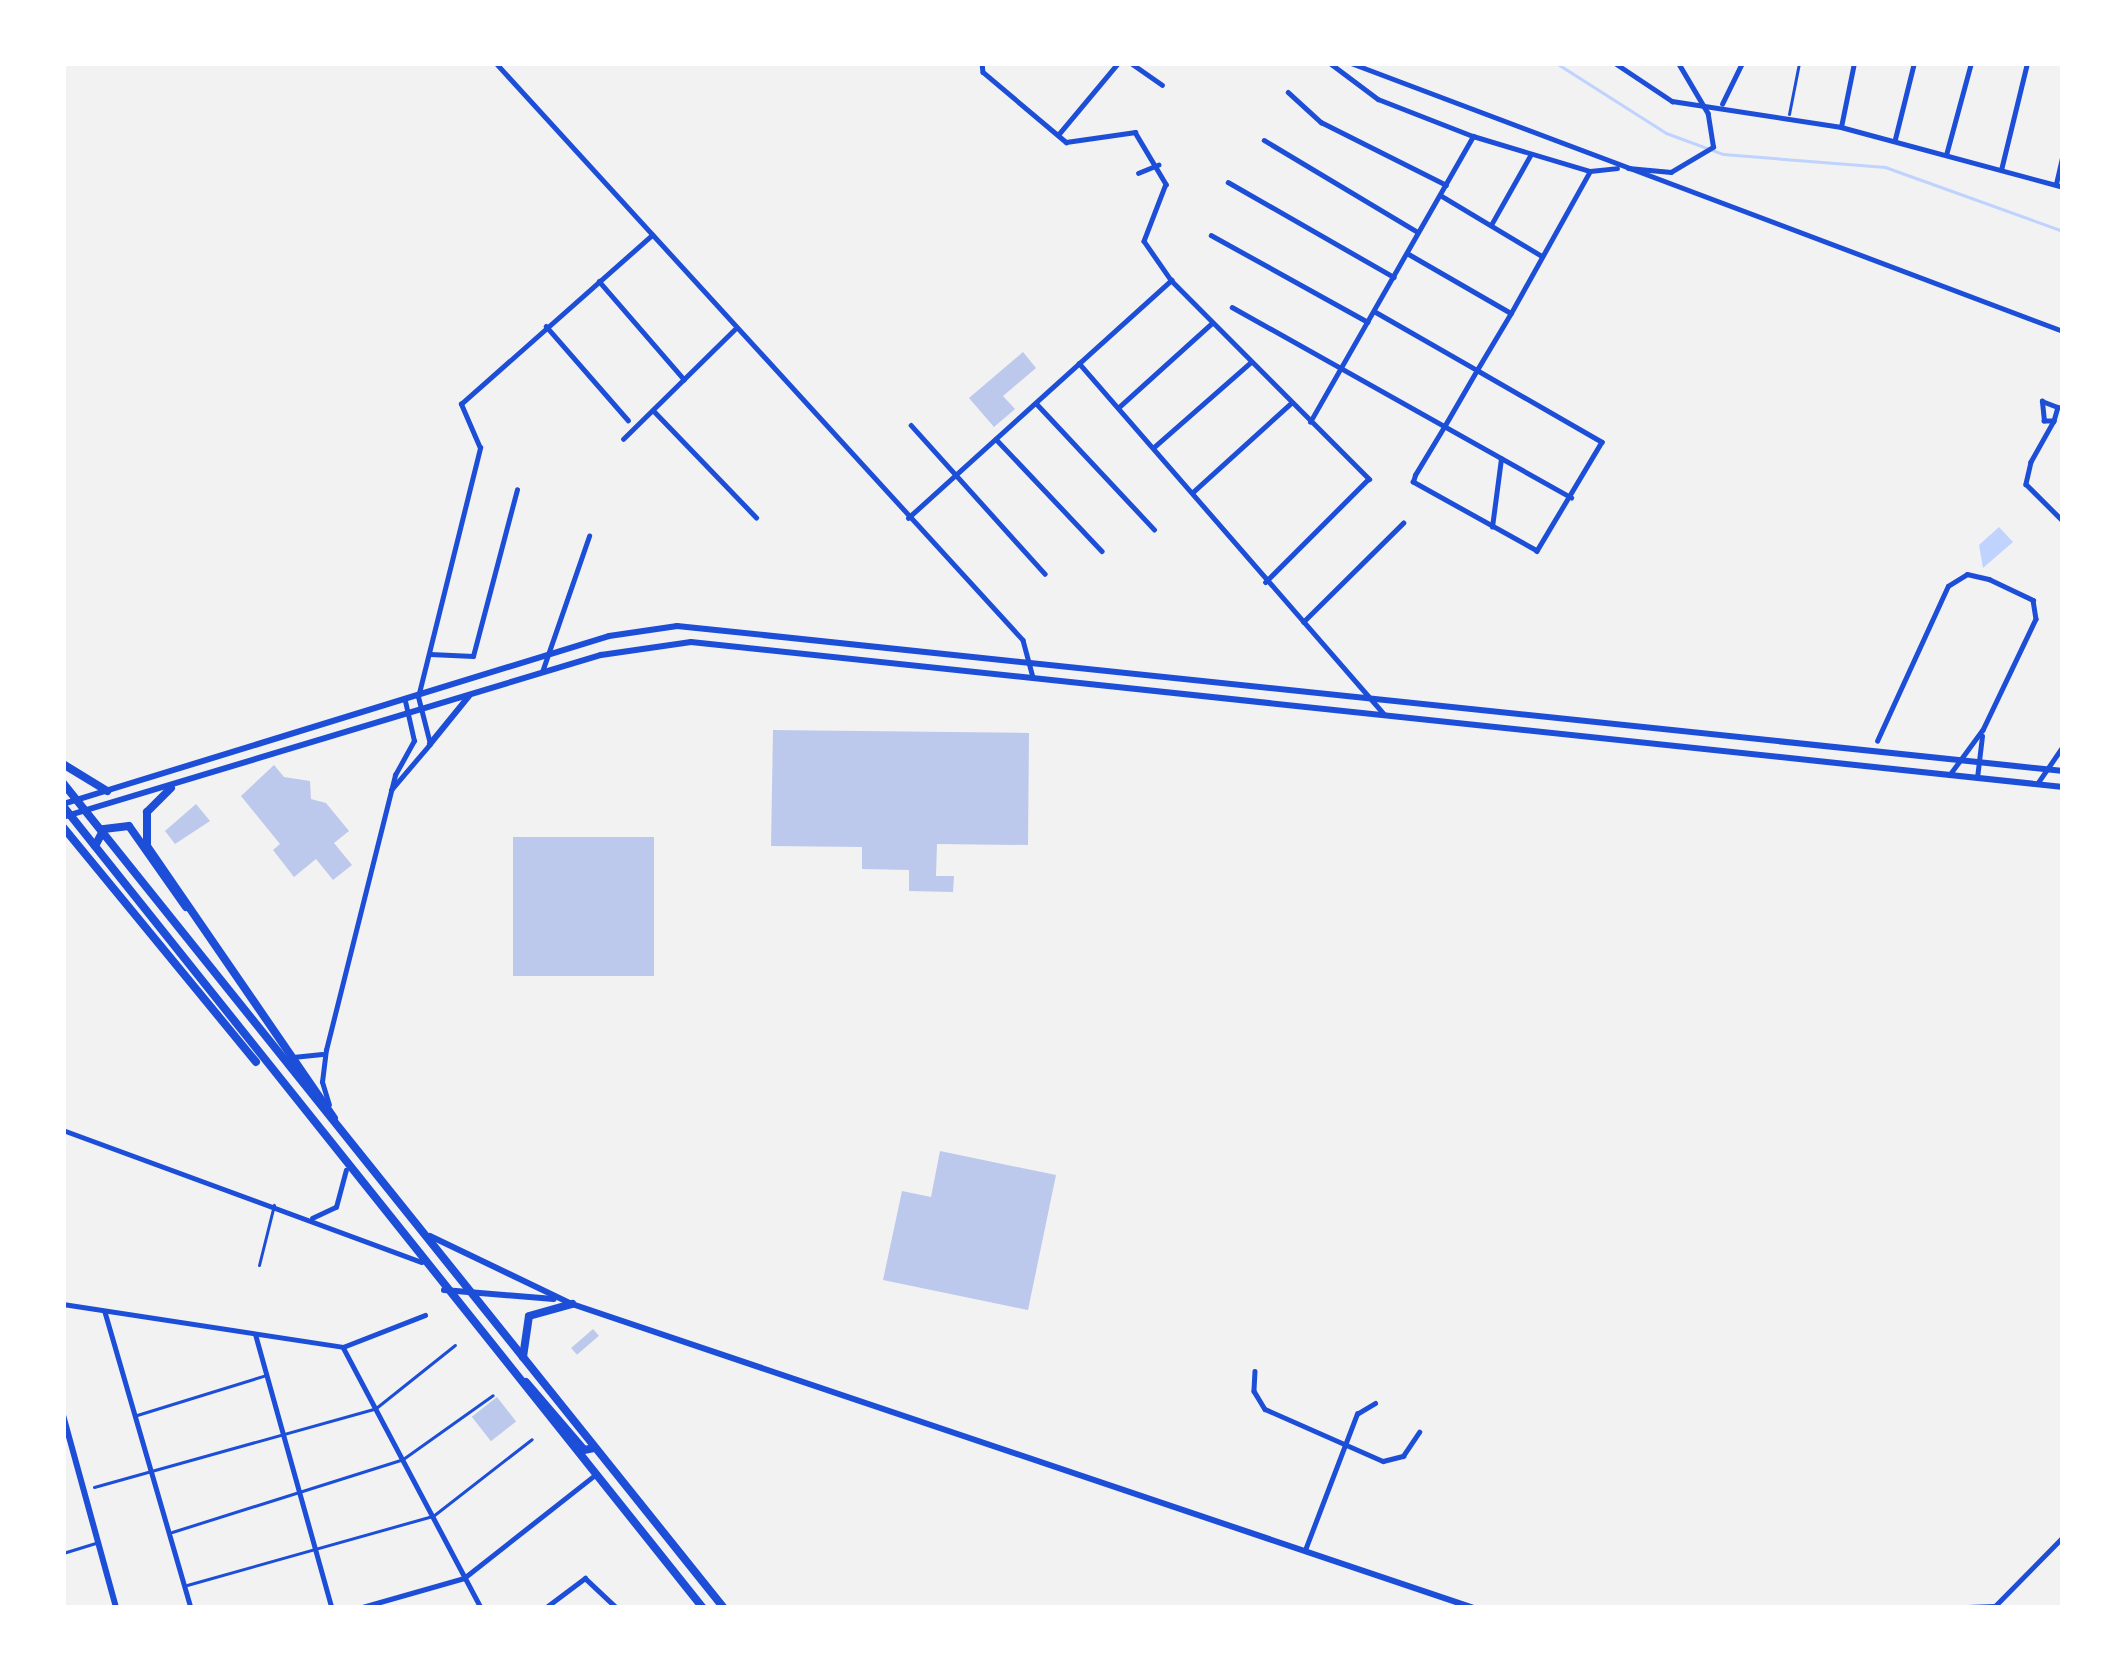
<!DOCTYPE html>
<style>
body{margin:0}
#map{position:relative;width:2126px;height:1671px;overflow:hidden;background:#f2f2f2;font-family:"Space Grotesk",sans-serif}
div>[style]{position:absolute}
.water>*{inset:0;background:#bfd3fe}
.stream>*{height:3px;margin:-1.5px;padding:0 1.5px;transform-origin:1.5px;border-radius:1.5px;background:#bfd3fe}
.building>*{inset:0;background:#bdc9ec;transform-origin:0 0}
.path>*{height:3px;margin:-1.5px;padding:0 1.5px;transform-origin:1.5px;border-radius:1.5px;background:#1d4ed8}
.service>*{height:3px;margin:-1.5px;padding:0 1.5px;transform-origin:1.5px;border-radius:1.5px;background:#1d4ed8}
.minor>*{height:4.5px;margin:-2.25px;padding:0 2.25px;transform-origin:2.25px;border-radius:2.25px;background:#1d4ed8}
.tertiary>*{height:6px;margin:-3px;padding:0 3px;transform-origin:3px;border-radius:3px;background:#1d4ed8}
.trunk>*{height:8px;margin:-4px;padding:0 4px;transform-origin:4px;border-radius:4px;background:#1d4ed8}
span{translate:-50% -50%;white-space:nowrap;text-align:center;line-height:1.15;-webkit-text-stroke:10px #fff;paint-order:stroke}
.frame{position:absolute;inset:0;border:66px solid #fff;pointer-events:none}
</style>
<div id="map">
<div class="water">
<i style="clip-path:polygon(1999px 527px,2013px 542px,1983px 568px,1979px 545px)"></i>
</div>
<div class="stream">
<i style="left:1556px;top:63px;width:130px;rotate:32.5deg"></i>
<i style="left:1666px;top:133px;width:61px;rotate:20.2deg"></i>
<i style="left:1723px;top:154px;width:163px;rotate:4.6deg"></i>
<i style="left:1885px;top:167px;width:189px;rotate:19.8deg"></i>
</div>
<div class="building">
<i style="clip-path:polygon(1023px 352px,1036px 368px,1003px 396px,1015px 409px,994px 427px,969px 398px)"></i>
<i style="clip-path:polygon(773px 730px,1029px 733px,1028px 845px,937px 844px,936px 876px,954px 876px,953px 892px,909px 891px,909px 870px,862px 869px,862px 847px,771px 846px)"></i>
<i style="clip-path:polygon(274px 765px,284px 777px,310px 781px,311px 799px,326px 803px,349px 831px,334px 843px,352px 865px,333px 880px,316px 859px,294px 877px,273px 850px,280px 844px,241px 796px)"></i>
<i style="clip-path:polygon(196px 804px,210px 821px,175px 844px,165px 831px)"></i>
<i style="left:654px;top:837px;width:139px;height:141px;rotate:90deg"></i>
<i style="clip-path:polygon(940px 1151px,1056px 1175px,1028px 1310px,883px 1280px,902px 1191px,931px 1197px)"></i>
<i style="left:593px;top:1329px;width:9px;height:29px;rotate:49deg"></i>
<i style="left:497px;top:1397px;width:31px;height:32px;rotate:52deg"></i>
</div>
<div class="path">
<i style="left:1789px;top:114px;width:52px;rotate:-78.9deg"></i>
</div>
<div class="service">
<i style="left:259px;top:1265px;width:62px;rotate:-76deg"></i>
<i style="left:137px;top:1415px;width:135px;rotate:-17.2deg"></i>
<i style="left:94px;top:1487px;width:293px;rotate:-15.6deg"></i>
<i style="left:376px;top:1408px;width:101px;rotate:-38.6deg"></i>
<i style="left:172px;top:1532px;width:242px;rotate:-17.5deg"></i>
<i style="left:403px;top:1459px;width:110px;rotate:-35.4deg"></i>
<i style="left:63px;top:1553px;width:34px;rotate:-17deg"></i>
<i style="left:187px;top:1585px;width:255px;rotate:-15.7deg"></i>
<i style="left:433px;top:1516px;width:125px;rotate:-37.9deg"></i>
</div>
<div class="minor">
<i style="left:496px;top:63px;width:781px;rotate:47.59deg"></i>
<i style="left:1023px;top:640px;width:38px;rotate:75deg"></i>
<i style="left:982px;top:63px;width:9px;rotate:84deg"></i>
<i style="left:983px;top:72px;width:109px;rotate:40.1deg"></i>
<i style="left:1066px;top:142px;width:70px;rotate:-8.2deg"></i>
<i style="left:1135px;top:132px;width:61px;rotate:59.2deg"></i>
<i style="left:1166px;top:184px;width:61px;rotate:111.1deg"></i>
<i style="left:1144px;top:241px;width:47px;rotate:55.3deg"></i>
<i style="left:1171px;top:280px;width:281px;rotate:45.1deg"></i>
<i style="left:1369px;top:479px;width:146px;rotate:135deg"></i>
<i style="left:1131px;top:63px;width:38px;rotate:35deg"></i>
<i style="left:1330px;top:63px;width:60px;rotate:36.9deg"></i>
<i style="left:1378px;top:99px;width:102px;rotate:21.3deg"></i>
<i style="left:1473px;top:136px;width:122px;rotate:16.7deg"></i>
<i style="left:1590px;top:171px;width:27px;rotate:-6deg"></i>
<i style="left:1351px;top:63px;width:761px;rotate:20.63deg"></i>
<i style="left:1615px;top:63px;width:69px;rotate:33.7deg"></i>
<i style="left:1672px;top:101px;width:171px;rotate:8.7deg"></i>
<i style="left:1841px;top:127px;width:230px;rotate:15.1deg"></i>
<i style="left:1288px;top:92px;width:45px;rotate:42.3deg"></i>
<i style="left:1321px;top:122px;width:140px;rotate:26.7deg"></i>
<i style="left:1722px;top:104px;width:46px;rotate:-64deg"></i>
<i style="left:1841px;top:127px;width:65px;rotate:-78.5deg"></i>
<i style="left:1058px;top:135px;width:94px;rotate:-50.2deg"></i>
<i style="left:1895px;top:139px;width:78px;rotate:-76deg"></i>
<i style="left:1264px;top:140px;width:179px;rotate:30.9deg"></i>
<i style="left:1946px;top:155px;width:95px;rotate:-74.8deg"></i>
<i style="left:1628px;top:168px;width:43px;rotate:5.3deg"></i>
<i style="left:1671px;top:172px;width:49px;rotate:-30.8deg"></i>
<i style="left:1713px;top:147px;width:33px;rotate:-99deg"></i>
<i style="left:1708px;top:114px;width:59px;rotate:-120.5deg"></i>
<i style="left:2001px;top:170px;width:110px;rotate:-76.3deg"></i>
<i style="left:1138px;top:173px;width:22px;rotate:-22deg"></i>
<i style="left:1228px;top:182px;width:191px;rotate:29.8deg"></i>
<i style="left:2056px;top:184px;width:32px;rotate:-77deg"></i>
<i style="left:1440px;top:195px;width:119px;rotate:30.9deg"></i>
<i style="left:1491px;top:225px;width:81px;rotate:-60.6deg"></i>
<i style="left:1211px;top:235px;width:179px;rotate:29deg"></i>
<i style="left:1407px;top:253px;width:120px;rotate:30deg"></i>
<i style="left:599px;top:281px;width:130px;rotate:49.1deg"></i>
<i style="left:1232px;top:307px;width:389px;rotate:29.3deg"></i>
<i style="left:1374px;top:311px;width:119px;rotate:29.8deg"></i>
<i style="left:1477px;top:370px;width:144px;rotate:29.9deg"></i>
<i style="left:1602px;top:442px;width:127px;rotate:120.8deg"></i>
<i style="left:1537px;top:551px;width:142px;rotate:-150.9deg"></i>
<i style="left:1413px;top:482px;width:7px;rotate:-74deg"></i>
<i style="left:1415px;top:475px;width:56px;rotate:-58.9deg"></i>
<i style="left:1444px;top:427px;width:66px;rotate:-59.9deg"></i>
<i style="left:1477px;top:370px;width:66px;rotate:-59.2deg"></i>
<i style="left:1511px;top:313px;width:162px;rotate:-60.9deg"></i>
<i style="left:546px;top:326px;width:125px;rotate:48.9deg"></i>
<i style="left:1079px;top:363px;width:466px;rotate:49deg"></i>
<i style="left:1036px;top:403px;width:173px;rotate:46.9deg"></i>
<i style="left:1118px;top:408px;width:127px;rotate:-42.1deg"></i>
<i style="left:653px;top:410px;width:149px;rotate:46.1deg"></i>
<i style="left:2054px;top:421px;width:10px;rotate:180deg"></i>
<i style="left:2044px;top:421px;width:20px;rotate:-96deg"></i>
<i style="left:2042px;top:401px;width:17px;rotate:21deg"></i>
<i style="left:2058px;top:407px;width:15px;rotate:106deg"></i>
<i style="left:2054px;top:421px;width:47px;rotate:119.3deg"></i>
<i style="left:2031px;top:462px;width:23px;rotate:103deg"></i>
<i style="left:2026px;top:484px;width:52px;rotate:45deg"></i>
<i style="left:1310px;top:422px;width:329px;rotate:-60.3deg"></i>
<i style="left:911px;top:425px;width:200px;rotate:48deg"></i>
<i style="left:623px;top:439px;width:156px;rotate:-44.5deg"></i>
<i style="left:996px;top:439px;width:154px;rotate:46.6deg"></i>
<i style="left:1153px;top:448px;width:130px;rotate:-41.3deg"></i>
<i style="left:1193px;top:492px;width:132px;rotate:-42.2deg"></i>
<i style="left:908px;top:518px;width:355px;rotate:-42.1deg"></i>
<i style="left:1492px;top:527px;width:69px;rotate:-82.5deg"></i>
<i style="left:1303px;top:622px;width:141px;rotate:-44.7deg"></i>
<i style="left:430px;top:654px;width:43px;rotate:2.7deg"></i>
<i style="left:473px;top:656px;width:172px;rotate:-75.2deg"></i>
<i style="left:542px;top:672px;width:144px;rotate:-70.9deg"></i>
<i style="left:1877px;top:741px;width:170px;rotate:-65.4deg"></i>
<i style="left:1948px;top:586px;width:22px;rotate:-32deg"></i>
<i style="left:1967px;top:574px;width:23px;rotate:13deg"></i>
<i style="left:1989px;top:579px;width:49px;rotate:25.5deg"></i>
<i style="left:2033px;top:600px;width:19px;rotate:81deg"></i>
<i style="left:2036px;top:619px;width:123px;rotate:115.5deg"></i>
<i style="left:1983px;top:730px;width:56px;rotate:126.3deg"></i>
<i style="left:1977px;top:778px;width:42px;rotate:-83.2deg"></i>
<i style="left:2037px;top:784px;width:46px;rotate:-55.6deg"></i>
<i style="left:391px;top:790px;width:60px;rotate:-49.7deg"></i>
<i style="left:430px;top:744px;width:49px;rotate:-104.3deg"></i>
<i style="left:418px;top:697px;width:257px;rotate:-76deg"></i>
<i style="left:480px;top:448px;width:48px;rotate:-113.4deg"></i>
<i style="left:461px;top:404px;width:255px;rotate:-41.5deg"></i>
<i style="left:293px;top:1057px;width:29px;rotate:-6deg"></i>
<i style="left:329px;top:1105px;width:24px;rotate:-107deg"></i>
<i style="left:322px;top:1082px;width:32px;rotate:-83deg"></i>
<i style="left:326px;top:1050px;width:284px;rotate:-75.9deg"></i>
<i style="left:395px;top:775px;width:39px;rotate:-61deg"></i>
<i style="left:414px;top:741px;width:41px;rotate:-102.7deg"></i>
<i style="left:63px;top:1130px;width:382px;rotate:20.2deg"></i>
<i style="left:312px;top:1218px;width:26px;rotate:-25deg"></i>
<i style="left:336px;top:1207px;width:38px;rotate:-75deg"></i>
<i style="left:63px;top:1304px;width:283px;rotate:8.7deg"></i>
<i style="left:343px;top:1347px;width:88px;rotate:-21.3deg"></i>
<i style="left:105px;top:1312px;width:308px;rotate:73.8deg"></i>
<i style="left:256px;top:1336px;width:282px;rotate:74.4deg"></i>
<i style="left:343px;top:1347px;width:295px;rotate:62.1deg"></i>
<i style="left:1255px;top:1371px;width:20px;rotate:93deg"></i>
<i style="left:1254px;top:1391px;width:21px;rotate:59deg"></i>
<i style="left:1265px;top:1409px;width:129px;rotate:23.8deg"></i>
<i style="left:1383px;top:1461px;width:21px;rotate:-14deg"></i>
<i style="left:1403px;top:1456px;width:29px;rotate:-56deg"></i>
<i style="left:1305px;top:1550px;width:146px;rotate:-69.1deg"></i>
<i style="left:1357px;top:1414px;width:21px;rotate:-31deg"></i>
<i style="left:359px;top:1608px;width:109px;rotate:-15.9deg"></i>
<i style="left:464px;top:1578px;width:167px;rotate:-38.2deg"></i>
<i style="left:545px;top:1608px;width:50px;rotate:-36.9deg"></i>
<i style="left:585px;top:1578px;width:44px;rotate:43.2deg"></i>
<i style="left:1941px;top:1608px;width:53px;rotate:-2.2deg"></i>
<i style="left:1993px;top:1608px;width:100px;rotate:-45.4deg"></i>
</div>
<div class="tertiary">
<i style="left:430px;top:744px;width:62px;rotate:-50.9deg"></i>
<i style="left:63px;top:804px;width:571px;rotate:-17.1deg"></i>
<i style="left:609px;top:636px;width:69px;rotate:-8.4deg"></i>
<i style="left:677px;top:626px;width:1394px;rotate:5.97deg"></i>
<i style="left:63px;top:817px;width:562px;rotate:-16.76deg"></i>
<i style="left:601px;top:655px;width:91px;rotate:-8.2deg"></i>
<i style="left:691px;top:642px;width:1380px;rotate:6.03deg"></i>
<i style="left:430px;top:1236px;width:157px;rotate:25.6deg"></i>
<i style="left:572px;top:1304px;width:952px;rotate:18.63deg"></i>
<i style="left:444px;top:1290px;width:110px;rotate:4.7deg"></i>
<i style="left:63px;top:1415px;width:200px;rotate:74.6deg"></i>
</div>
<div class="trunk">
<i style="left:63px;top:764px;width:52px;rotate:31.5deg"></i>
<i style="left:63px;top:783px;width:1057px;rotate:51.3deg"></i>
<i style="left:171px;top:788px;width:34px;rotate:135deg"></i>
<i style="left:147px;top:812px;width:34px;rotate:90deg"></i>
<i style="left:147px;top:846px;width:330px;rotate:55.5deg"></i>
<i style="left:63px;top:806px;width:1026px;rotate:51.41deg"></i>
<i style="left:63px;top:827px;width:304px;rotate:50.6deg"></i>
<i style="left:95px;top:846px;width:19px;rotate:-62deg"></i>
<i style="left:104px;top:829px;width:25px;rotate:-7deg"></i>
<i style="left:129px;top:826px;width:99px;rotate:54.9deg"></i>
<i style="left:523px;top:1357px;width:41px;rotate:-81.7deg"></i>
<i style="left:529px;top:1316px;width:45px;rotate:-15.6deg"></i>
<i style="left:526px;top:1382px;width:89px;rotate:49.5deg"></i>
<i style="left:584px;top:1450px;width:10px;rotate:-11deg"></i>
</div>
<div class="frame"></div>
</div>
